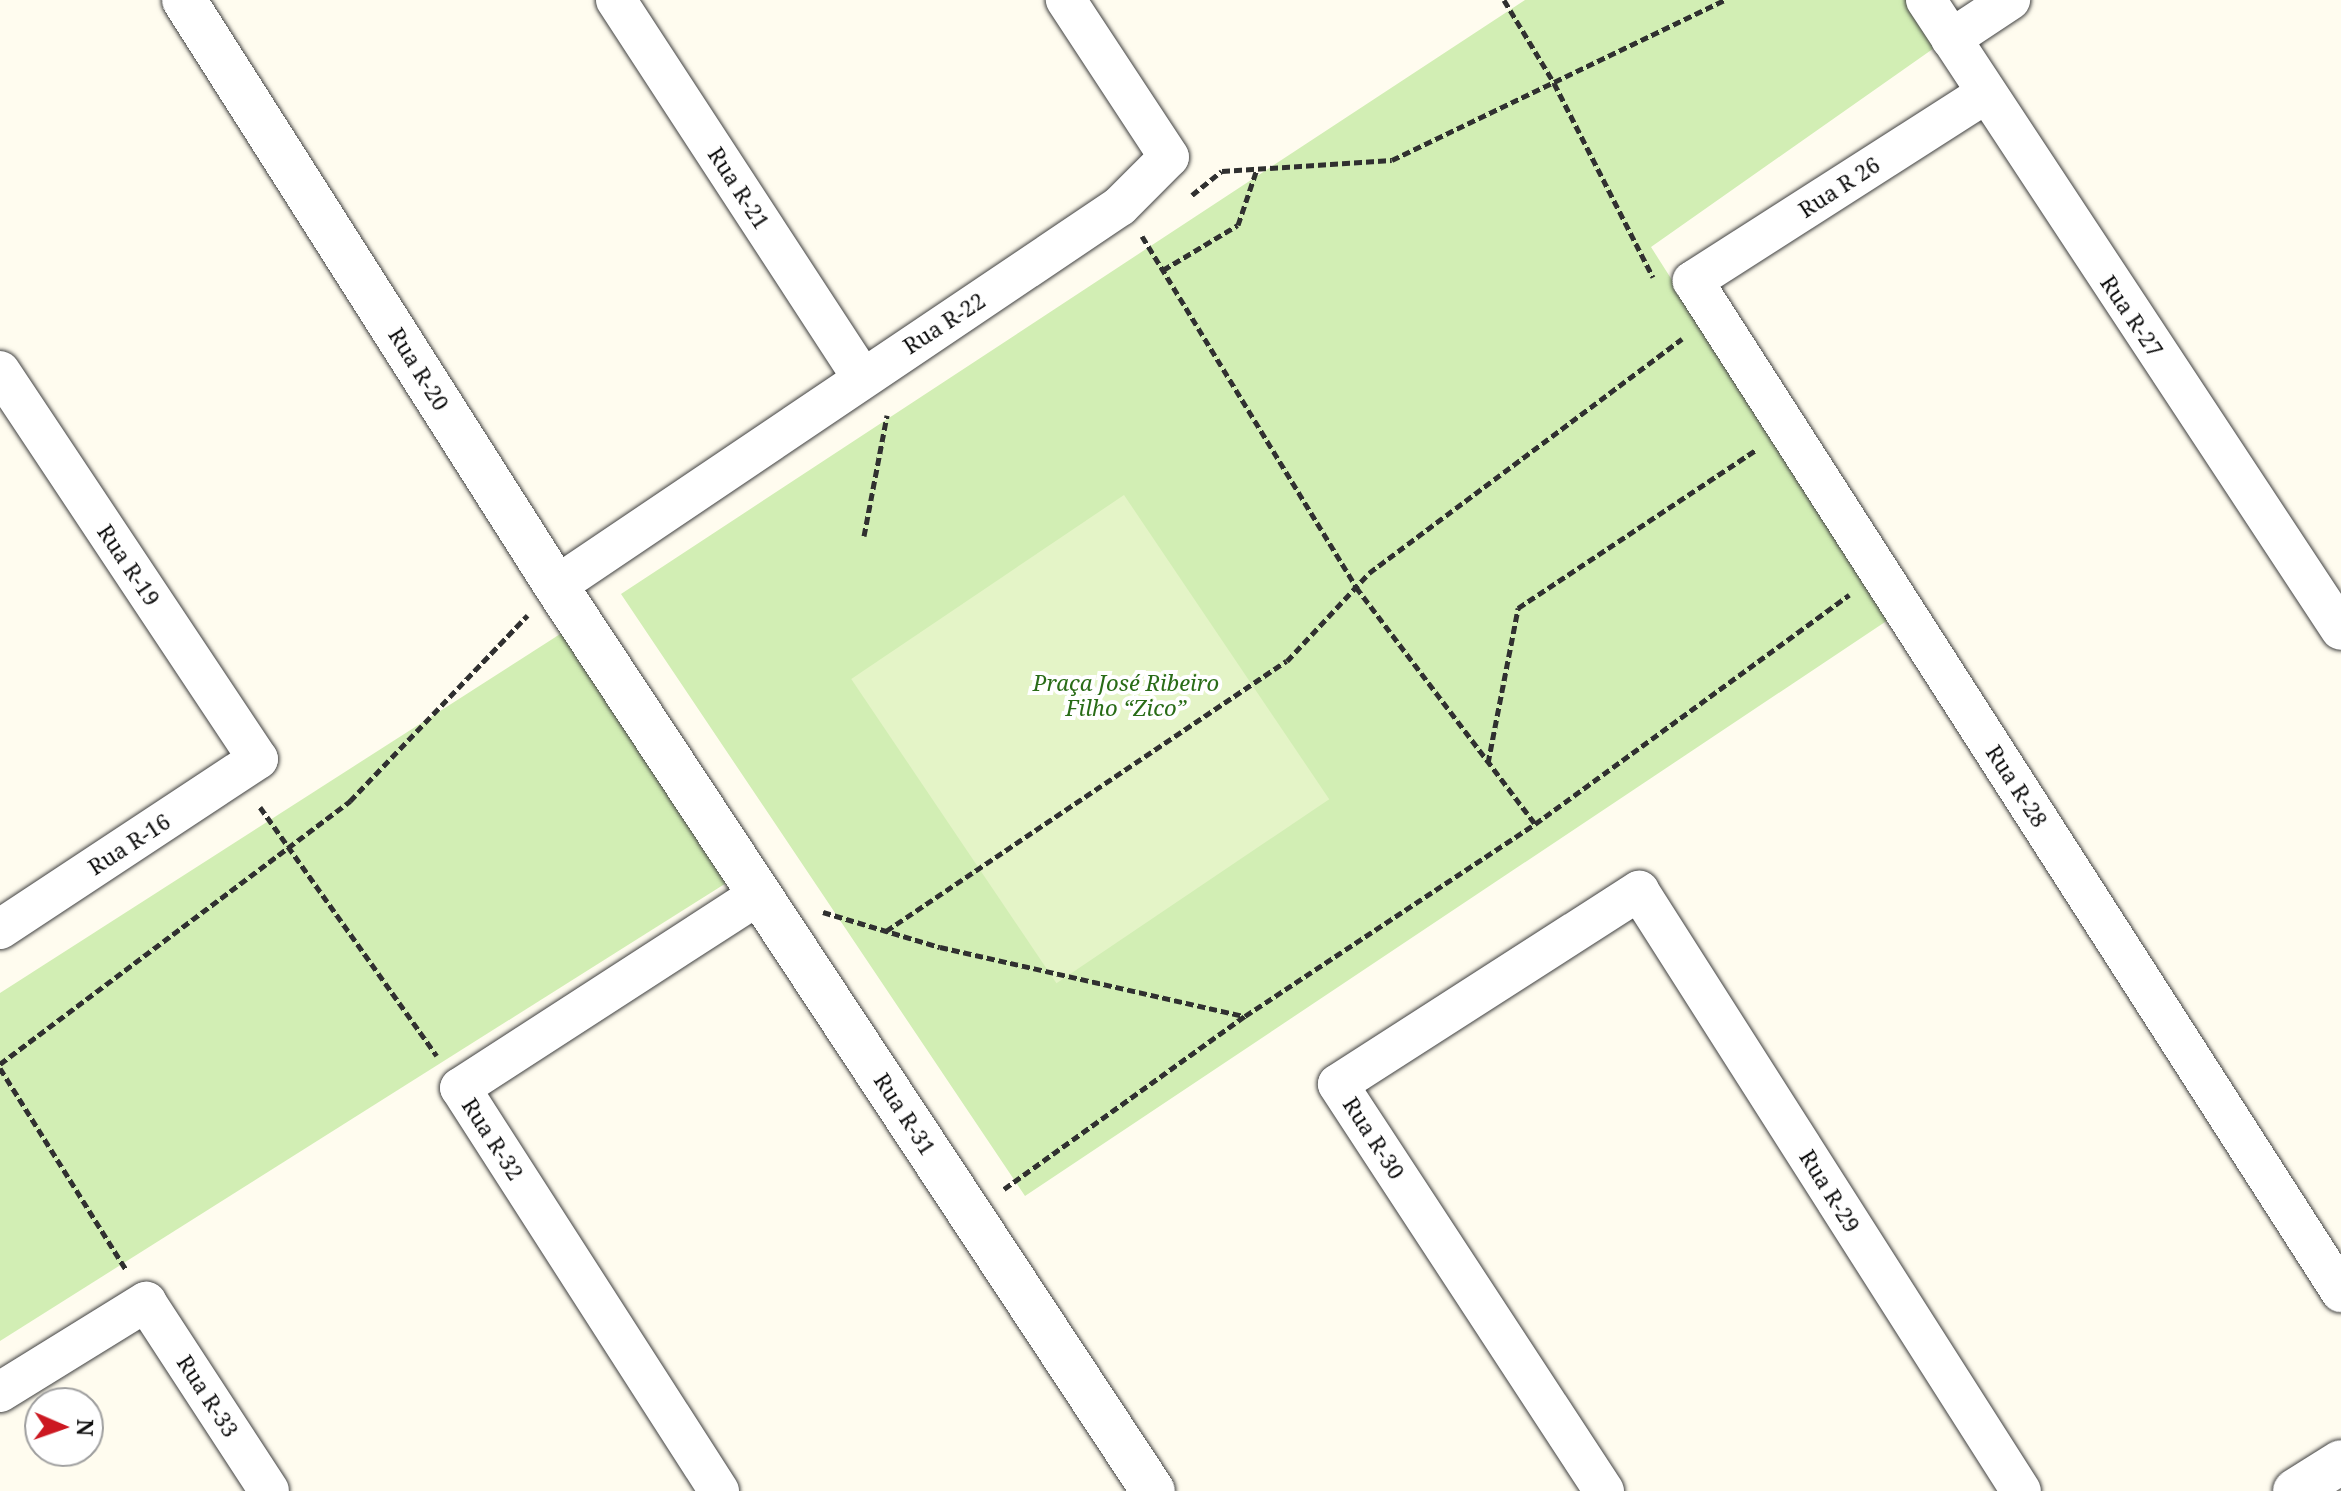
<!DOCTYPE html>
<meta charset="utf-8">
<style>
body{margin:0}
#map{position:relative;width:2341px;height:1491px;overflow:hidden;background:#fffcef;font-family:"Noto Serif",serif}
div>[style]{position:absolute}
.green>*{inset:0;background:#d2eeb4}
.pitch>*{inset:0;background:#e4f4c7;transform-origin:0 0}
.path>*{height:5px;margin-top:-2.5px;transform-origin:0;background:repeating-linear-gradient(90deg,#303030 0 8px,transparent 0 12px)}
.roads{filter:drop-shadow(0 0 2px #414141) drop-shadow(0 0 2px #414141)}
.minor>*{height:40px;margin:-20px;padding:0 20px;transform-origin:20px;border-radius:20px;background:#fff}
.tertiary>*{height:44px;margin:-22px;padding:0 22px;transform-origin:22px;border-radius:22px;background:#fff}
span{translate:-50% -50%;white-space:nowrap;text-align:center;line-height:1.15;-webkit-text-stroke:8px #fff;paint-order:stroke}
.street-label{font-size:22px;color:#0e0e0e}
.park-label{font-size:22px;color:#296c17;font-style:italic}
.north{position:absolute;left:24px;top:1387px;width:80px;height:80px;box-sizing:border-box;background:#fff;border:2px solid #9f9f9f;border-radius:50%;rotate:92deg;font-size:22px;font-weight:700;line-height:32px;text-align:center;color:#0e0e0e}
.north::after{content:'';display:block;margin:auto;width:28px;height:36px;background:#cc1821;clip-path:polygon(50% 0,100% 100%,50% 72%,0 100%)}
</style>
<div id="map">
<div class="green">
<i style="clip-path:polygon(1525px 0,1908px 0,1937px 46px,1651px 247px,1888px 620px,1025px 1196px,621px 594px)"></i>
<i style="clip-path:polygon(568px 629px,731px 880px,0 1341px,0 993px)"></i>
</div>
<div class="pitch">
<i style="left:1124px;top:495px;width:367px;height:329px;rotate:56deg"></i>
</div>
<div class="path">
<i style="left:1504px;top:0;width:97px;rotate:58.9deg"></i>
<i style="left:1554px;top:83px;width:218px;rotate:63deg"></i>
<i style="left:1192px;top:195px;width:38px;rotate:-39deg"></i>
<i style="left:1222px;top:171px;width:170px;rotate:-3.7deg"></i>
<i style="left:1392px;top:160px;width:369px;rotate:-25.7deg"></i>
<i style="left:1142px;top:236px;width:411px;rotate:58.6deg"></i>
<i style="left:1356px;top:587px;width:297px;rotate:52.9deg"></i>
<i style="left:1163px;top:270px;width:87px;rotate:-31deg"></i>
<i style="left:1238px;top:225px;width:59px;rotate:-71.3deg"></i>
<i style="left:864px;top:536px;width:123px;rotate:-79.2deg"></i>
<i style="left:1488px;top:763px;width:158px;rotate:-79deg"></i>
<i style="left:1518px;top:608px;width:287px;rotate:-33.6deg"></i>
<i style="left:260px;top:807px;width:305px;rotate:54.6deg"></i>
<i style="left:823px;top:912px;width:122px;rotate:16.7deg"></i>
<i style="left:940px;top:947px;width:312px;rotate:12.8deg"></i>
<i style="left:886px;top:931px;width:483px;rotate:-34deg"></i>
<i style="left:1287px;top:661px;width:120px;rotate:-47deg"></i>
<i style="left:1369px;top:573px;width:391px;rotate:-36.8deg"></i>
<i style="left:0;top:1064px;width:438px;rotate:-36.9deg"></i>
<i style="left:350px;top:801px;width:257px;rotate:-46.3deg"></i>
<i style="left:0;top:1068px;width:239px;rotate:58deg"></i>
<i style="left:1004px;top:1189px;width:297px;rotate:-35.7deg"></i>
<i style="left:1245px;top:1016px;width:348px;rotate:-33.5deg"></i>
<i style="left:1535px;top:824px;width:389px;rotate:-36.1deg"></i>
</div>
<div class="roads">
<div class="minor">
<i style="left:616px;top:0;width:450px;rotate:56.9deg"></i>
<i style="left:1926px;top:0;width:754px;rotate:56.63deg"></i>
<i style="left:1951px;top:39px;width:71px;rotate:-33.5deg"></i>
<i style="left:1985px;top:94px;width:347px;rotate:147.4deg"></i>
<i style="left:1693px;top:281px;width:1201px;rotate:57.34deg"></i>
<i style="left:0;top:371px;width:466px;rotate:56.4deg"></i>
<i style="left:258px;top:759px;width:309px;rotate:146.6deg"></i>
<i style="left:556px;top:586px;width:680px;rotate:-33.97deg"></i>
<i style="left:1120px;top:206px;width:69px;rotate:-45deg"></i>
<i style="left:1169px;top:157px;width:188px;rotate:-123.3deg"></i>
<i style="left:0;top:1392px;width:172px;rotate:-31.7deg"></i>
<i style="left:146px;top:1302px;width:225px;rotate:56.9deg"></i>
<i style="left:719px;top:1491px;width:479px;rotate:-122.7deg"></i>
<i style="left:460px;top:1088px;width:357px;rotate:-32.9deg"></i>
<i style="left:1604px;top:1491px;width:486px;rotate:-123.2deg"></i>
<i style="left:1338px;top:1084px;width:358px;rotate:-32.7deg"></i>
<i style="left:1639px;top:891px;width:711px;rotate:57.52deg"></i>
</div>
<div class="tertiary">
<i style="left:184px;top:0;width:694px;rotate:57.59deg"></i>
<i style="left:556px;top:586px;width:1084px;rotate:56.59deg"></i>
<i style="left:2295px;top:1491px;width:54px;rotate:-32.2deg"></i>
</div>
</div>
<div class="street-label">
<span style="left:1839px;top:187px;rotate:-33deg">Rua R 26</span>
<span style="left:739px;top:188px;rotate:57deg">Rua R-21</span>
<span style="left:2132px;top:316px;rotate:56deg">Rua R-27</span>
<span style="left:944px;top:323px;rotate:-33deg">Rua R-22</span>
<span style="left:419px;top:369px;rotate:58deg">Rua R-20</span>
<span style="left:129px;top:565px;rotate:56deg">Rua R-19</span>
<span style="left:2017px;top:786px;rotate:57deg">Rua R-28</span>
<span style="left:129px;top:844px;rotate:-33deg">Rua R-16</span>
<span style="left:905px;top:1114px;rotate:57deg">Rua R-31</span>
<span style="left:1374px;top:1138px;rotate:57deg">Rua R-30</span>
<span style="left:493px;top:1139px;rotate:57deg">Rua R-32</span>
<span style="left:1830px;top:1191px;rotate:58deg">Rua R-29</span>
<span style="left:208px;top:1396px;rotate:57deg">Rua R-33</span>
</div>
<div class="park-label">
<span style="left:1126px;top:695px">Praça José Ribeiro<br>Filho “Zico”</span>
</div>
<div class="north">N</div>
</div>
